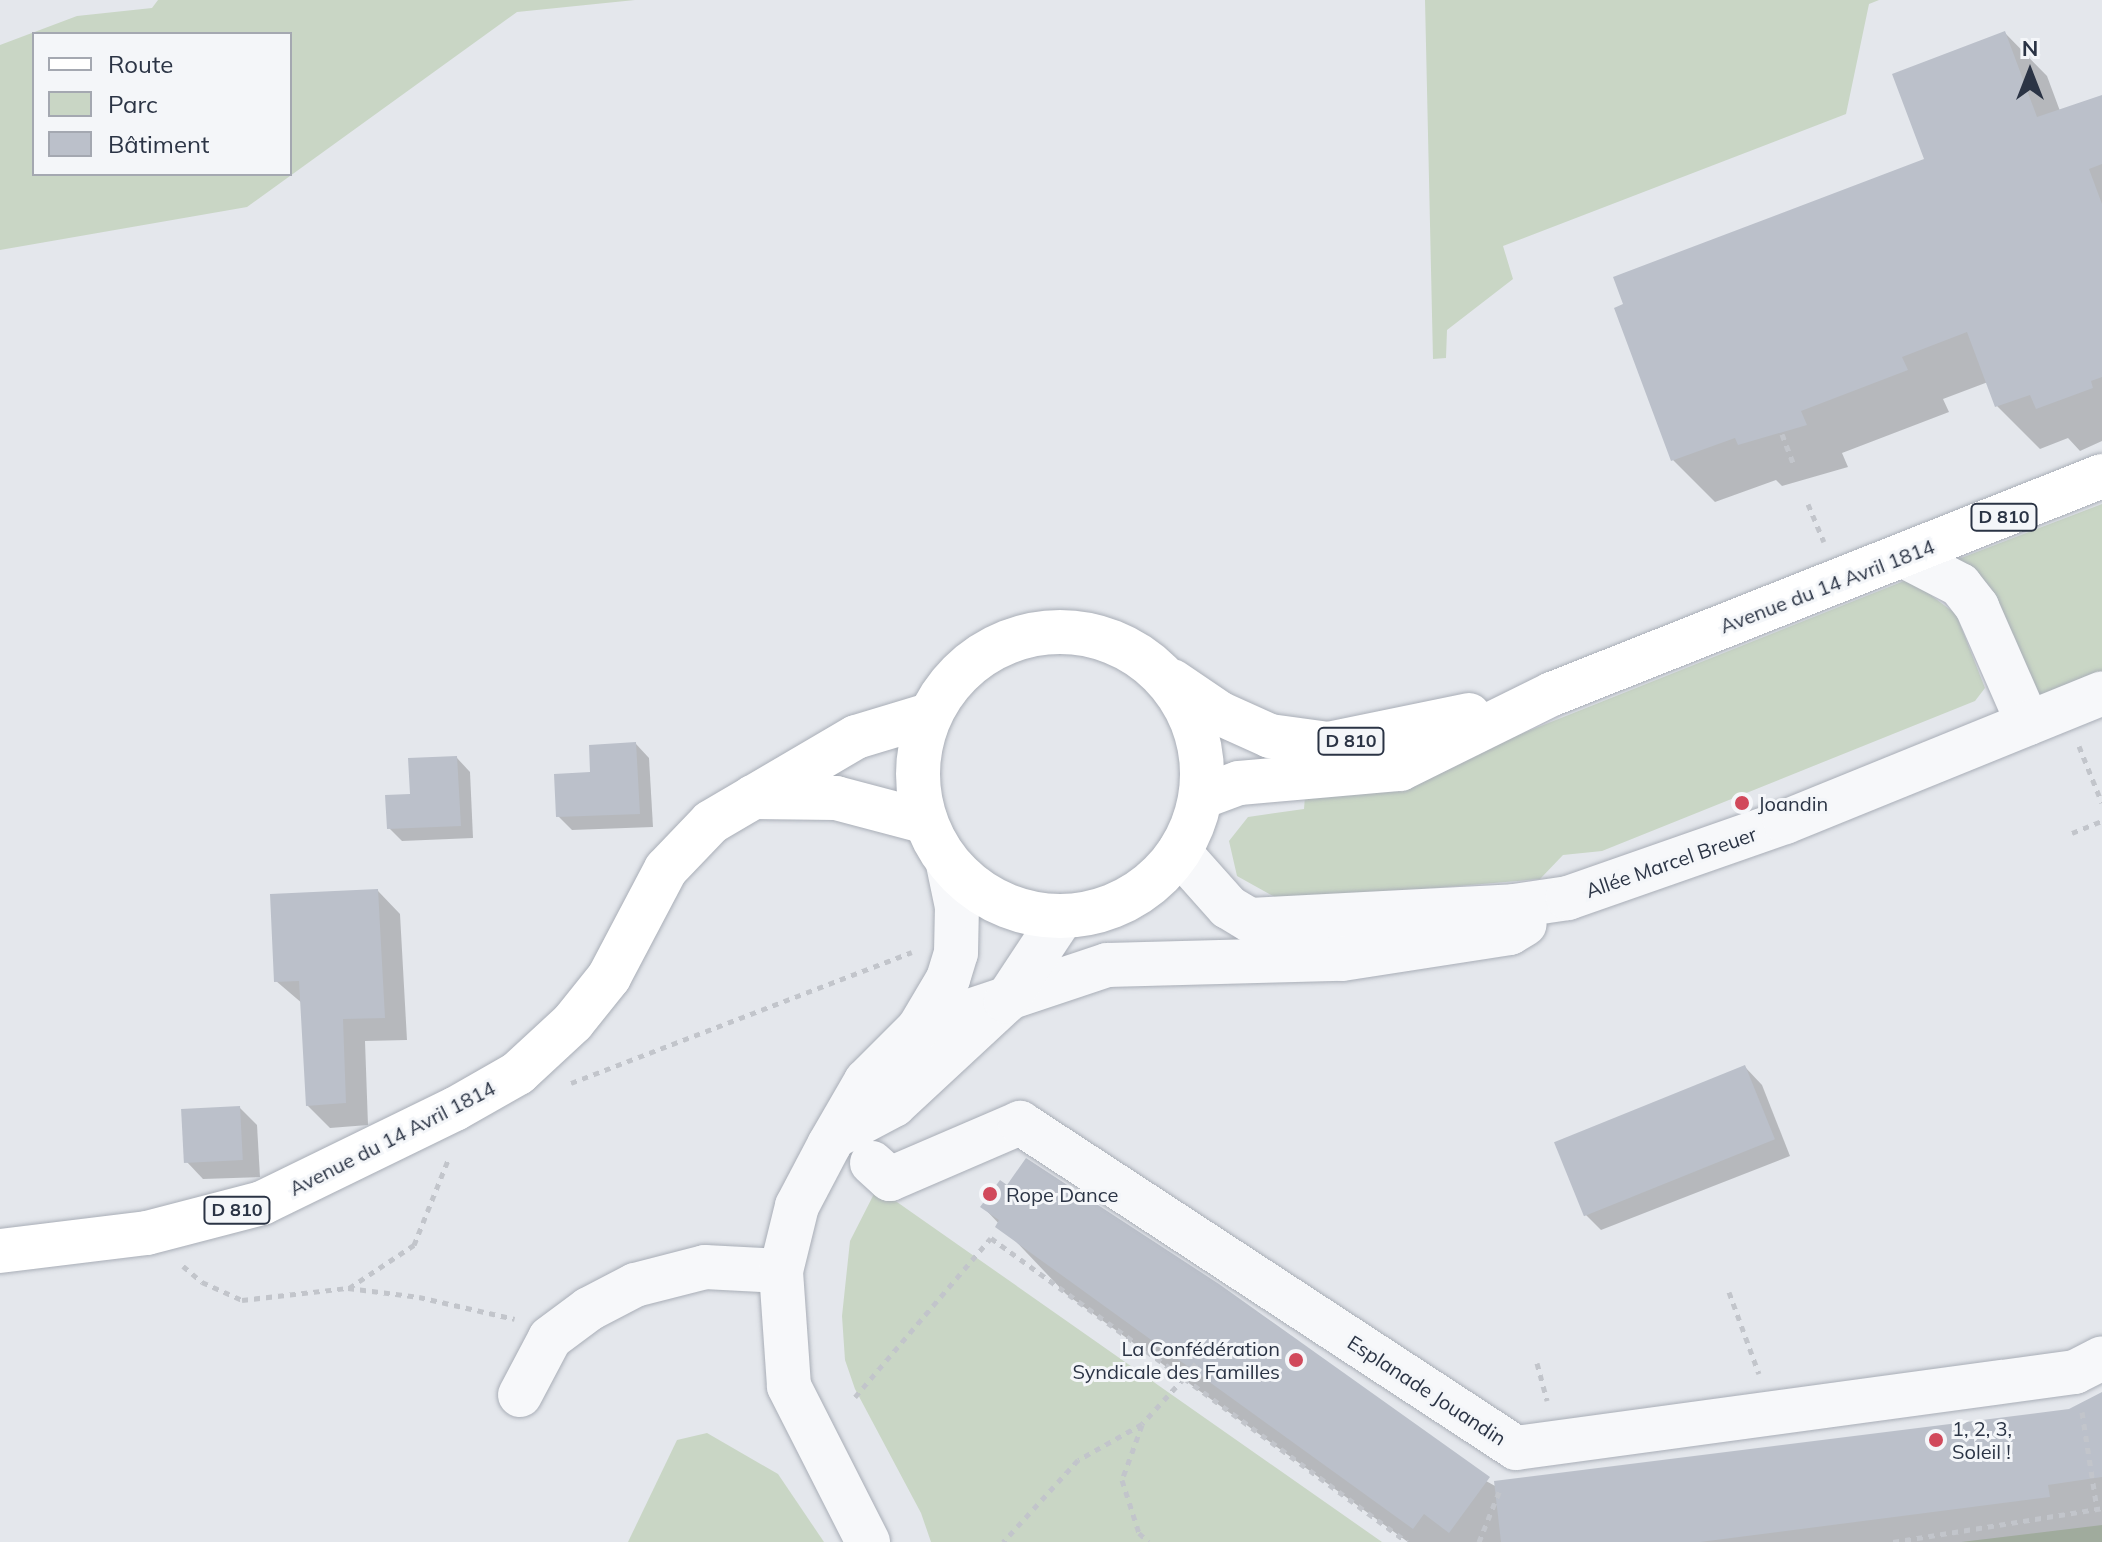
<!DOCTYPE html>
<meta charset="utf-8">
<style>
body{margin:0}
#map{position:relative;width:2102px;height:1542px;overflow:hidden;background:#e4e7ec;font-family:Mulish,sans-serif}
div>[style]{position:absolute}
.green>*{inset:0;background:#c9d6c5}
.shadow>*{inset:0;background:#0003}
.building>*{inset:0;background:#bbc0ca;transform-origin:0 0}
.path>*{height:5px;margin-top:-2.5px;transform-origin:0;background:repeating-linear-gradient(90deg,#c2c5cb 0 6px,transparent 0 12px)}
.roads{filter:drop-shadow(0 0 2px #a9aeb7) drop-shadow(0 0 2px #a9aeb7)}
.minor>*{height:44px;margin:-22px;padding:0 22px;transform-origin:22px;border-radius:22px;background:#f7f8fa}
.major>*{height:44px;margin:-22px;padding:0 22px;transform-origin:22px;border-radius:22px;background:#fff}
.major>.ring{margin:-22px;padding:0;box-sizing:content-box;background:none;border:44px solid #fff;border-radius:50%}
.dots>*{width:22px;height:22px;translate:-50% -50%;box-sizing:border-box;border:4px solid #f4f6f9;border-radius:50%}
span{translate:-50% -50%;white-space:nowrap;text-align:center;line-height:1.15;-webkit-text-stroke:6px #f4f6f9;paint-order:stroke}
.shield-label span{padding:2px 6px;background:#f4f6f9;border:2px solid;border-radius:6px;-webkit-text-stroke-width:0}
.shield-label{font-size:18px;color:#2b3445;font-weight:700}
.street-label{font-size:20px;color:#2b3445}
.poi-label{font-size:20px;color:#2b3445}
.left{translate:0 -50%;text-align:left}
.right{translate:-100% -50%;text-align:right}
.legend{position:absolute;left:32px;top:32px;width:260px;height:144px;box-sizing:border-box;background:#f4f6f9;border:2px solid #a4a8b1;margin:0;padding:10px 14px;list-style:none;font-size:24px;color:#2b3445}
.legend li{display:flex;align-items:center;gap:16px;height:40px}
.legend b{width:40px;border:2px solid #a4a8b1}
.north{position:absolute;left:1990px;top:32px;width:80px;height:80px;-webkit-text-stroke:6px #f4f6f9;paint-order:stroke;rotate:0deg;font-size:22px;font-weight:700;line-height:32px;text-align:center;color:#2b3445}
.north::after{content:'';display:block;margin:auto;width:28px;height:36px;background:#2b3445;clip-path:polygon(50% 0,100% 100%,50% 72%,0 100%)}
</style>
<div id="map">
<div class="green">
<i style="clip-path:polygon(evenodd,158px 0,635px 0,517px 12px,247px 207px,0 250px,0 45px,77px 16px,152px 8px,158px 0,34px 34px,290px 34px,290px 174px,34px 174px,34px 34px)"></i>
<i style="clip-path:polygon(1425px 0,1879px 0,1869px 4px,1846px 114px,1503px 246px,1513px 279px,1447px 330px,1446px 358px,1433px 359px)"></i>
<i style="clip-path:polygon(2102px 504px,2102px 674px,2035px 697px,1956px 560px)"></i>
<i style="clip-path:polygon(1909px 579px,1956px 614px,1985px 688px,1975px 701px,1602px 851px,1563px 855px,1540px 879px,1282px 901px,1237px 876px,1229px 841px,1248px 817px,1304px 809px,1305px 796px,1393px 785px)"></i>
<i style="clip-path:polygon(877px 1188px,1382px 1542px,931px 1542px,921px 1513px,855px 1389px,845px 1360px,842px 1316px,850px 1241px)"></i>
<i style="clip-path:polygon(707px 1433px,778px 1474px,824px 1542px,628px 1542px,677px 1440px)"></i>
<i style="clip-path:polygon(2102px 1525px,2102px 1542px,1961px 1542px)"></i>
</div>
<div class="shadow">
<i style="clip-path:polygon(2005px 33px,2047px 76px,2060px 111px,2102px 96px,2102px 441px,2080px 451px,2068px 438px,2040px 449px,1997px 406px,1988px 382px,1943px 399px,1949px 412px,1842px 453px,1848px 467px,1782px 486px,1776px 480px,1715px 502px,1673px 460px,1926px 161px)"></i>
<i style="clip-path:polygon(636px 744px,649px 758px,653px 827px,572px 830px,558px 816px,592px 774px)"></i>
<i style="clip-path:polygon(457px 758px,470px 772px,473px 838px,402px 841px,389px 828px)"></i>
<i style="clip-path:polygon(378px 891px,400px 914px,407px 1040px,365px 1041px,368px 1125px,330px 1128px,307px 1105px,303px 1004px,276px 981px)"></i>
<i style="clip-path:polygon(1745px 1067px,1762px 1085px,1790px 1156px,1601px 1230px,1584px 1213px)"></i>
<i style="clip-path:polygon(240px 1108px,257px 1125px,260px 1177px,203px 1179px,186px 1161px)"></i>
<i style="clip-path:polygon(983px 1207px,1497px 1487px,2070px 1411px,2102px 1394px,2102px 1542px,1408px 1542px,1066px 1294px)"></i>
</div>
<div class="building">
<i style="clip-path:polygon(2005px 31px,2037px 117px,2102px 95px,2102px 164px,2089px 169px,2102px 204px,2102px 377px,2091px 381px,2093px 388px,2036px 409px,2030px 395px,1995px 407px,1967px 332px,1902px 357px,1908px 370px,1801px 411px,1807px 425px,1738px 445px,1735px 438px,1671px 461px,1614px 308px,1623px 304px,1613px 277px,1924px 159px,1892px 74px)"></i>
<i style="clip-path:polygon(636px 742px,640px 814px,556px 817px,554px 774px,590px 772px,589px 745px)"></i>
<i style="clip-path:polygon(457px 756px,461px 826px,387px 829px,385px 795px,410px 794px,408px 758px)"></i>
<i style="clip-path:polygon(378px 889px,385px 1018px,343px 1019px,346px 1103px,306px 1106px,299px 981px,274px 982px,270px 894px)"></i>
<i style="left:1745px;top:1065px;width:80px;height:206px;rotate:68deg"></i>
<i style="left:240px;top:1106px;width:54px;height:59px;rotate:87deg"></i>
<i style="clip-path:polygon(1026px 1158px,1219px 1284px,1490px 1477px,1449px 1533px,1424px 1514px,1413px 1529px,995px 1227px,999px 1220px,980px 1207px,1000px 1180px,1007px 1185px)"></i>
<i style="clip-path:polygon(2102px 1392px,2102px 1477px,2048px 1485px,2050px 1497px,1700px 1542px,1501px 1542px,1494px 1481px,2069px 1409px)"></i>
</div>
<div class="path">
<i style="left:1782px;top:434px;width:34px;rotate:69deg"></i>
<i style="left:1808px;top:504px;width:41px;rotate:67.2deg"></i>
<i style="left:2079px;top:746px;width:61px;rotate:68deg"></i>
<i style="left:2072px;top:833px;width:32px;rotate:-22deg"></i>
<i style="left:571px;top:1083px;width:365px;rotate:-21deg"></i>
<i style="left:183px;top:1266px;width:25px;rotate:40deg"></i>
<i style="left:202px;top:1282px;width:44px;rotate:24.2deg"></i>
<i style="left:242px;top:1300px;width:107px;rotate:-6.5deg"></i>
<i style="left:348px;top:1288px;width:72px;rotate:7.2deg"></i>
<i style="left:419px;top:1297px;width:98px;rotate:12.9deg"></i>
<i style="left:349px;top:1288px;width:78px;rotate:-33.5deg"></i>
<i style="left:414px;top:1245px;width:92px;rotate:-68.2deg"></i>
<i style="left:1729px;top:1292px;width:87px;rotate:69.9deg"></i>
<i style="left:1203px;top:1354px;width:31px;rotate:128deg"></i>
<i style="left:1184px;top:1378px;width:277px;rotate:36.3deg"></i>
<i style="left:1537px;top:1363px;width:39px;rotate:75deg"></i>
<i style="left:855px;top:1397px;width:209px;rotate:-49.5deg"></i>
<i style="left:991px;top:1238px;width:238px;rotate:36deg"></i>
<i style="left:1184px;top:1378px;width:62px;rotate:132.4deg"></i>
<i style="left:1142px;top:1424px;width:73px;rotate:150.6deg"></i>
<i style="left:1078px;top:1460px;width:111px;rotate:132.4deg"></i>
<i style="left:2082px;top:1412px;width:98px;rotate:81.2deg"></i>
<i style="left:1142px;top:1425px;width:59px;rotate:110deg"></i>
<i style="left:1122px;top:1480px;width:56px;rotate:72.2deg"></i>
<i style="left:1139px;top:1533px;width:13px;rotate:42deg"></i>
<i style="left:1479px;top:1542px;width:59px;rotate:-68.2deg"></i>
<i style="left:1893px;top:1542px;width:212px;rotate:-9.2deg"></i>
</div>
<div class="roads">
<div class="minor">
<i style="left:1906px;top:557px;width:61px;rotate:27.4deg"></i>
<i style="left:1960px;top:585px;width:28px;rotate:52deg"></i>
<i style="left:1977px;top:607px;width:127px;rotate:66.3deg"></i>
<i style="left:1179px;top:852px;width:74px;rotate:48.3deg"></i>
<i style="left:1228px;top:907px;width:26px;rotate:31deg"></i>
<i style="left:1250px;top:920px;width:264px;rotate:-3deg"></i>
<i style="left:1514px;top:906px;width:55px;rotate:-8.4deg"></i>
<i style="left:1568px;top:898px;width:230px;rotate:-19.3deg"></i>
<i style="left:1785px;top:822px;width:342px;rotate:-22.1deg"></i>
<i style="left:919px;top:1028px;width:198px;rotate:-18.5deg"></i>
<i style="left:1107px;top:965px;width:235px;rotate:-1.5deg"></i>
<i style="left:1342px;top:959px;width:170px;rotate:-8.8deg"></i>
<i style="left:1510px;top:933px;width:17px;rotate:-31deg"></i>
<i style="left:839px;top:1134px;width:62px;rotate:-27.8deg"></i>
<i style="left:894px;top:1105px;width:153px;rotate:-42.9deg"></i>
<i style="left:1006px;top:1001px;width:100px;rotate:-56.5deg"></i>
<i style="left:872px;top:1163px;width:24px;rotate:42deg"></i>
<i style="left:890px;top:1179px;width:142px;rotate:-23.3deg"></i>
<i style="left:1020px;top:1123px;width:593px;rotate:33.23deg"></i>
<i style="left:1516px;top:1448px;width:564px;rotate:-7.74deg"></i>
<i style="left:2075px;top:1372px;width:30px;rotate:-27deg"></i>
<i style="left:520px;top:1395px;width:64px;rotate:-62.2deg"></i>
<i style="left:550px;top:1338px;width:49px;rotate:-36.6deg"></i>
<i style="left:589px;top:1309px;width:52px;rotate:-27.6deg"></i>
<i style="left:635px;top:1285px;width:72px;rotate:-14.4deg"></i>
<i style="left:705px;top:1267px;width:76px;rotate:3deg"></i>
<i style="left:868px;top:1542px;width:175px;rotate:-116.9deg"></i>
<i style="left:789px;top:1386px;width:115px;rotate:-94deg"></i>
<i style="left:781px;top:1271px;width:67px;rotate:-76.2deg"></i>
<i style="left:797px;top:1206px;width:69px;rotate:-62.3deg"></i>
<i style="left:829px;top:1145px;width:74px;rotate:-60deg"></i>
<i style="left:866px;top:1081px;width:75px;rotate:-45deg"></i>
<i style="left:919px;top:1028px;width:57px;rotate:-59.4deg"></i>
<i style="left:948px;top:979px;width:27px;rotate:-73deg"></i>
<i style="left:956px;top:953px;width:46px;rotate:-88.8deg"></i>
<i style="left:957px;top:907px;width:44px;rotate:-101.8deg"></i>
</div>
<div class="major">
<i class="ring" style="left:918px;top:632px;width:240px;height:240px"></i>
<i style="left:1172px;top:681px;width:57px;rotate:34.2deg"></i>
<i style="left:1219px;top:713px;width:56px;rotate:24.3deg"></i>
<i style="left:1270px;top:736px;width:59px;rotate:7.9deg"></i>
<i style="left:1328px;top:744px;width:144px;rotate:-11.6deg"></i>
<i style="left:753px;top:797px;width:83px;rotate:0.7deg"></i>
<i style="left:836px;top:798px;width:90px;rotate:14.8deg"></i>
<i style="left:1201px;top:797px;width:40px;rotate:-20.2deg"></i>
<i style="left:1239px;top:783px;width:162px;rotate:-5deg"></i>
<i style="left:1400px;top:769px;width:169px;rotate:-26.3deg"></i>
<i style="left:1552px;top:694px;width:592px;rotate:-21.62deg"></i>
<i style="left:0;top:1251px;width:148px;rotate:-7deg"></i>
<i style="left:147px;top:1233px;width:119px;rotate:-14.6deg"></i>
<i style="left:262px;top:1203px;width:215px;rotate:-26deg"></i>
<i style="left:455px;top:1109px;width:73px;rotate:-29.7deg"></i>
<i style="left:518px;top:1073px;width:75px;rotate:-42.8deg"></i>
<i style="left:573px;top:1022px;width:58px;rotate:-51.3deg"></i>
<i style="left:609px;top:977px;width:122px;rotate:-62.2deg"></i>
<i style="left:666px;top:869px;width:65px;rotate:-46.2deg"></i>
<i style="left:711px;top:822px;width:168px;rotate:-30.4deg"></i>
<i style="left:856px;top:737px;width:76px;rotate:-16.8deg"></i>
</div>
</div>
<div class="dots">
<i style="left:1742px;top:803px;background:#d1495b"></i>
<i style="left:990px;top:1194px;background:#d1495b"></i>
<i style="left:1296px;top:1360px;background:#d1495b"></i>
<i style="left:1936px;top:1440px;background:#d1495b"></i>
</div>
<div class="shield-label">
<span style="left:2004px;top:517px">D 810</span>
<span style="left:1351px;top:741px">D 810</span>
<span style="left:237px;top:1210px">D 810</span>
</div>
<div class="street-label">
<span style="left:1827px;top:586px;rotate:-21deg">Avenue du 14 Avril 1814</span>
<span style="left:1671px;top:862px;rotate:-19deg">Allée Marcel Breuer</span>
<span style="left:392px;top:1138px;rotate:-27deg">Avenue du 14 Avril 1814</span>
<span style="left:1427px;top:1390px;rotate:33deg">Esplanade Jouandin</span>
</div>
<div class="poi-label">
<span class="left" style="left:1758px;top:803px">Joandin</span>
<span class="left" style="left:1006px;top:1194px">Rope Dance</span>
<span class="right" style="left:1280px;top:1360px">La Confédération<br>Syndicale des Familles</span>
<span class="left" style="left:1952px;top:1440px">1, 2, 3,<br>Soleil !</span>
</div>
<ul class="legend">
<li><b style="height:10px;background:#fff"></b>Route</li>
<li><b style="height:22px;background:#c9d6c5"></b>Parc</li>
<li><b style="height:22px;background:#bbc0ca"></b>Bâtiment</li>
</ul>
<div class="north">N</div>
</div>
